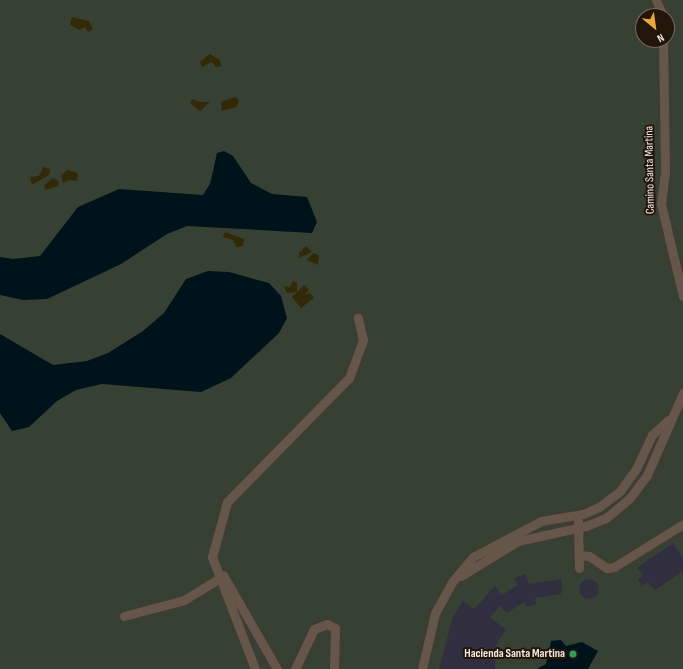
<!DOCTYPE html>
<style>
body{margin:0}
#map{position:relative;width:683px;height:669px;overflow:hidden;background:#2c1f14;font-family:"Sofia Sans Condensed",sans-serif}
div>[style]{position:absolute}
.green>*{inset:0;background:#374133}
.sand>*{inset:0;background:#312907}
.water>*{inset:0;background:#00131b}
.building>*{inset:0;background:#312f3f}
.round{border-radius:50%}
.roads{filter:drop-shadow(0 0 1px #463a34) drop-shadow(0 0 1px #463a34)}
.minor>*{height:9px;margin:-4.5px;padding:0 4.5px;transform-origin:4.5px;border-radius:4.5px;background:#66564a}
.dots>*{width:11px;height:11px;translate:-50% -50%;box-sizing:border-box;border:2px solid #22150a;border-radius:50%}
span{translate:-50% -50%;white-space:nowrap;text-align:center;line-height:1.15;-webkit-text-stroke:4px #22150a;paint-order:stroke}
.street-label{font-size:12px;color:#f5ebe4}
.poi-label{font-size:12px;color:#f5ebe4;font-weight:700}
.right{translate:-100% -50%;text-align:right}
.north{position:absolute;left:635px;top:8px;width:40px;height:40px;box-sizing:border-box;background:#22150a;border:1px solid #766b61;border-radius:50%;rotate:151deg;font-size:11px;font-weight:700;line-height:16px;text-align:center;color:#f5ebe4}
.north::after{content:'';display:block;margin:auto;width:14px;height:18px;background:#eaaa39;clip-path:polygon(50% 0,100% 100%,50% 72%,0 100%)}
</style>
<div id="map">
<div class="green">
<i style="clip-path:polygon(evenodd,0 0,683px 0,683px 669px,0 669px,0 0,643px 16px,667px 16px,667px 40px,643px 40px,643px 16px)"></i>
</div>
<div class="sand">
<i style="clip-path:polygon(72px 17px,89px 21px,93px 29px,88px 32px,85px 27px,79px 30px,70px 25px)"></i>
<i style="clip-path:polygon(210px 54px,220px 60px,221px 66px,216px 67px,212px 62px,202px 67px,200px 62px)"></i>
<i style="clip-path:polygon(235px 97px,239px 100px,237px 107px,222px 111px,221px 102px)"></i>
<i style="clip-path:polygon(192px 99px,200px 102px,210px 102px,200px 111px,190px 103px)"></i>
<i style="clip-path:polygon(43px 167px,50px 169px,49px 175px,32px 185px,30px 177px,39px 176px)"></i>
<i style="clip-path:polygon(67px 170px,78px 173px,77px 181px,69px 180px,63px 183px,61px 176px)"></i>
<i style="clip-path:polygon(52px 178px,59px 181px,58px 186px,46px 190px,44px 186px)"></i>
<i style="clip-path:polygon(225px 232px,244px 239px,243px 246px,236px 247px,233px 240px,223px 237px)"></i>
<i style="clip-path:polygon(306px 246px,312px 252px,299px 258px,299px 253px)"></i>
<i style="clip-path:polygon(313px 253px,319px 255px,318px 265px,307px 260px)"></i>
<i style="clip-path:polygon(293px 281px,297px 283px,297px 292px,287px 293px,284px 286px,290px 287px)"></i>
<i style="clip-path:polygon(304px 285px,309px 290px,304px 295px,310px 293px,314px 298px,301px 308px,292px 297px)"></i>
</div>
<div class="water">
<i style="clip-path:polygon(224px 151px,233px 156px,251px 183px,272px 194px,307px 197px,317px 222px,312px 233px,187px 226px,167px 234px,121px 264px,47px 299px,23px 300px,0 295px,0 257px,13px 259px,40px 256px,78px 207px,119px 189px,203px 195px,210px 184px,217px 153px)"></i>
<i style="clip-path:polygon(208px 271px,229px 272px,269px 283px,281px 296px,287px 318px,279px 333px,231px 378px,201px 392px,102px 384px,76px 390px,57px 401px,29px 427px,12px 431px,0 413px,0 334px,53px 365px,87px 361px,108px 353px,143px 331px,164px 313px,186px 279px)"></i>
<i style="clip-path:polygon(561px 640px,566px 646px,582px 642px,598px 651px,588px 669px,537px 669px,546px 664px,551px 641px)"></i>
</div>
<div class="building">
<i style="clip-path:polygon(673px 543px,683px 558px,683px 571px,655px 590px,648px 582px,642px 586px,638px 579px,643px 575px,637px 568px)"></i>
<i style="clip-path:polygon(526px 574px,529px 584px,562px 579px,561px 594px,535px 598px,536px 604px,527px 607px,524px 602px,507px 613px,500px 606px,490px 618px,506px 629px,496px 645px,495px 669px,439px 669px,453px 617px,463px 601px,474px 609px,495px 586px,502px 595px,518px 585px,514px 578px)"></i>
<i class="round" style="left:579px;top:579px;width:20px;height:20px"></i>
</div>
<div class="roads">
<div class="minor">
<i style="left:656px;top:0;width:17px;rotate:66deg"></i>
<i style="left:663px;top:40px;width:132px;rotate:89.1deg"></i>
<i style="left:665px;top:172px;width:32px;rotate:97deg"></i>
<i style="left:661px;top:204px;width:95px;rotate:76.6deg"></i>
<i style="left:578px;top:521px;width:47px;rotate:88.8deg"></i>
<i style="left:579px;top:555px;width:10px;rotate:6deg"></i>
<i style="left:589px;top:556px;width:22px;rotate:34deg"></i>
<i style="left:607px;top:568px;width:7px;rotate:-8deg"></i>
<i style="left:614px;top:567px;width:81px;rotate:-31.9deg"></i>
<i style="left:223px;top:575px;width:108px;rotate:60.1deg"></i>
<i style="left:461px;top:576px;width:67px;rotate:-31.6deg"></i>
<i style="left:518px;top:541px;width:70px;rotate:-12.4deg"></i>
<i style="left:586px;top:526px;width:22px;rotate:-22deg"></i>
<i style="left:606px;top:518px;width:30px;rotate:-40deg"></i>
<i style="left:629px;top:499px;width:30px;rotate:-53deg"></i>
<i style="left:647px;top:475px;width:90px;rotate:-66.3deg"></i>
<i style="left:124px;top:616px;width:62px;rotate:-14.9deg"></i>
<i style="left:184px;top:600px;width:42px;rotate:-31.4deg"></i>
<i style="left:255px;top:669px;width:120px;rotate:-111deg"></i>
<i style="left:212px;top:557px;width:57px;rotate:-74.7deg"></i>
<i style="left:227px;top:502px;width:174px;rotate:-45.5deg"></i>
<i style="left:349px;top:378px;width:40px;rotate:-69.8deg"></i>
<i style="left:363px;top:340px;width:23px;rotate:-103deg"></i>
<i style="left:295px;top:669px;width:44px;rotate:-64.6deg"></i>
<i style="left:314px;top:629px;width:14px;rotate:-21deg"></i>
<i style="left:327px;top:624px;width:9px;rotate:27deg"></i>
<i style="left:335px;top:628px;width:41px;rotate:91.4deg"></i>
<i style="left:422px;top:669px;width:57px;rotate:-76.9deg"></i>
<i style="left:435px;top:613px;width:35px;rotate:-61deg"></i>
<i style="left:452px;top:582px;width:33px;rotate:-50deg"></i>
<i style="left:473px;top:557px;width:77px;rotate:-27.9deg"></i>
<i style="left:541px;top:521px;width:43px;rotate:-9.5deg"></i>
<i style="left:583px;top:514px;width:17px;rotate:-24deg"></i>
<i style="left:599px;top:507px;width:26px;rotate:-37deg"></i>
<i style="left:620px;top:491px;width:27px;rotate:-54deg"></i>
<i style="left:636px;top:469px;width:38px;rotate:-65deg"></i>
<i style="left:652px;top:435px;width:22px;rotate:-43deg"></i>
</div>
</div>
<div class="dots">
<i style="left:573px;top:654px;background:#2e9e5b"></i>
</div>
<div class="street-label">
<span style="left:650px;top:170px;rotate:-91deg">Camino Santa Martina</span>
</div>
<div class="poi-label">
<span class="right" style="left:565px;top:654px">Hacienda Santa Martina</span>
</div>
<div class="north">N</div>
</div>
